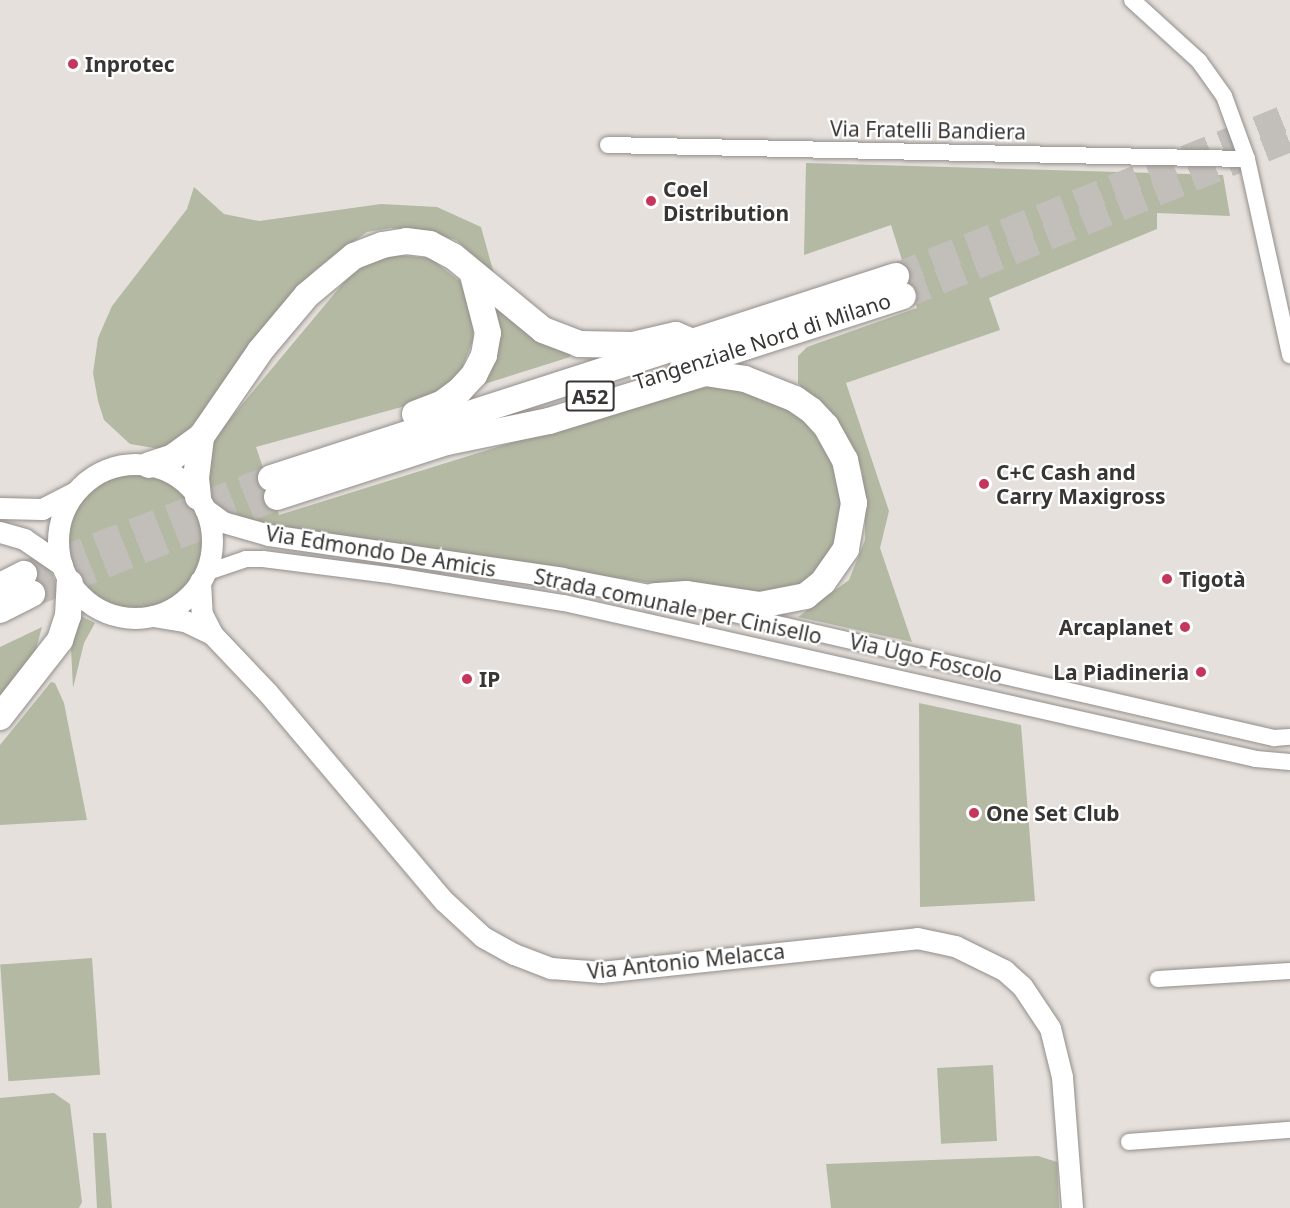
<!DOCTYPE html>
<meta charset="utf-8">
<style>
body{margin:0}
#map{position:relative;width:1290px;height:1208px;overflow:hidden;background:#e5e0dc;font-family:"Noto Sans",sans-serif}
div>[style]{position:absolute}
.green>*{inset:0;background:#b4b9a3;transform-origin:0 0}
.round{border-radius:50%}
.highway-tunnel>*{height:26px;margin-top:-13px;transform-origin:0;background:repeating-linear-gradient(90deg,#c2beba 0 26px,transparent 0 39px)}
.roads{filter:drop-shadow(0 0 2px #938e8a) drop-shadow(0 0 2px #938e8a)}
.minor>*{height:16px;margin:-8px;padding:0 8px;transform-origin:8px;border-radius:8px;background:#fff}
.major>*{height:21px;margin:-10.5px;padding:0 10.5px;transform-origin:10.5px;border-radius:10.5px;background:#fff}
.major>.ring{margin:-10.5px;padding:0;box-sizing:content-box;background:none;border:21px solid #fff;border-radius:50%}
.highway>*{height:26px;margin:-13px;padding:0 13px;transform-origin:13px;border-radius:13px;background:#fff}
.dots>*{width:16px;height:16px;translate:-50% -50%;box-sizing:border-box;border:3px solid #fff;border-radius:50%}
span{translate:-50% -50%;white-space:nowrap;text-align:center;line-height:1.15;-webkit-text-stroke:4.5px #fff;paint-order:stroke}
.shield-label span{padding:2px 4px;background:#fff;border:2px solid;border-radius:4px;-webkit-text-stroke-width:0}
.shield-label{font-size:20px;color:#383634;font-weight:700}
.poi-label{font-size:21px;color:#383634;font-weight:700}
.left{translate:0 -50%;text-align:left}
.right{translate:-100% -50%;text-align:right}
.street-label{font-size:21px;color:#383634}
</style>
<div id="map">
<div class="green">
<i style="clip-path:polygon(806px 163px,1223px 175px,1230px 216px,1157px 213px,1157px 229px,989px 298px,1000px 330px,846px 383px,889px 511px,880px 548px,912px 642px,798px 617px,849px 580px,865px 540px,865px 500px,862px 471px,853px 452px,798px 383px,798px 356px,807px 347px,917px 308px,891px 225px,804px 255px)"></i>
<i style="clip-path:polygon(194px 187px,224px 214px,259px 221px,381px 204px,437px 207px,481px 227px,494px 274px,456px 240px,423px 231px,391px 228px,367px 232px,315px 270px,183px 437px,166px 450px,130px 444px,104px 420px,98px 401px,93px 373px,98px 338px,112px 306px,187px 209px)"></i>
<i style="clip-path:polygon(394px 255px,430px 258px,461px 282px,473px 309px,473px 340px,462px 368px,444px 390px,409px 405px,256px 447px,279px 515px,703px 383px,779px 400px,813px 427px,832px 457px,843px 499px,841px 535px,817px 575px,796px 591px,736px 595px,323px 536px,240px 518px,218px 504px,205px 478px,209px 444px,350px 275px,370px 262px)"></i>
<i style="clip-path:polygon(493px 306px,571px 350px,570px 357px,481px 385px)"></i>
<i class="round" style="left:65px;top:471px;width:138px;height:138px"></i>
<i style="clip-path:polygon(81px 616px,95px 623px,84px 643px,73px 688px,71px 649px)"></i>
<i style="clip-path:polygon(42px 627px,33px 660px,0 699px,0 647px)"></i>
<i style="clip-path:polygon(51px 682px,55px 683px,64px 703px,87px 820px,0 825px,0 745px)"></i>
<i style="clip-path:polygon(919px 703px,1021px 725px,1035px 901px,920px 907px)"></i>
<i style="left:92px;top:958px;width:117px;height:92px;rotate:86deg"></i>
<i style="left:993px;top:1065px;width:76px;height:56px;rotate:87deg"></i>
<i style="clip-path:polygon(54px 1093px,70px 1104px,82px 1202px,79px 1208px,0 1208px,0 1098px)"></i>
<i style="clip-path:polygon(93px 1133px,106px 1133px,112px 1208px,97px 1208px)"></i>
<i style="clip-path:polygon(1038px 1156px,1057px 1162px,1059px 1208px,831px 1208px,826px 1164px)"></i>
</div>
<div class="highway-tunnel">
<i style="left:896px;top:276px;width:425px;rotate:-22.1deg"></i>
<i style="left:903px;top:296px;width:418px;rotate:-22.1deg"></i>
<i style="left:24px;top:574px;width:265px;rotate:-21.2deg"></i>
<i style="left:32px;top:594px;width:264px;rotate:-21.6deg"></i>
</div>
<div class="roads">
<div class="minor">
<i style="left:1132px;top:0;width:91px;rotate:42.3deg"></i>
<i style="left:1199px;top:61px;width:43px;rotate:54.5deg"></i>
<i style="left:1224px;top:96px;width:67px;rotate:69.9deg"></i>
<i style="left:1247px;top:159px;width:201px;rotate:77.6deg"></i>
<i style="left:608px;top:145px;width:639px;rotate:1.26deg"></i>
<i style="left:205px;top:573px;width:43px;rotate:-18.9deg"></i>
<i style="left:246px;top:559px;width:17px"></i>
<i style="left:263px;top:559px;width:133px;rotate:7.3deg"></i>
<i style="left:395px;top:576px;width:171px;rotate:9.1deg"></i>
<i style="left:564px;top:603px;width:709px;rotate:12.7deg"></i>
<i style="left:1256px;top:759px;width:34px;rotate:5deg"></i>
<i style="left:712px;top:609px;width:577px;rotate:12.93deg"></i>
<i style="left:1274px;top:738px;width:16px;rotate:-4deg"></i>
<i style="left:1158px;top:979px;width:132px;rotate:-3.5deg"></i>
<i style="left:1129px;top:1142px;width:161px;rotate:-4.3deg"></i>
</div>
<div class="major">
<i class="ring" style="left:58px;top:464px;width:133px;height:133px"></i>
<i style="left:0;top:508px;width:42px;rotate:1.4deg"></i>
<i style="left:42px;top:509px;width:36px;rotate:-27deg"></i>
<i style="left:205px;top:509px;width:22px;rotate:36deg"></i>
<i style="left:223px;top:522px;width:48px;rotate:15.8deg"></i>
<i style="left:269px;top:535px;width:296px;rotate:8.3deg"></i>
<i style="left:562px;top:578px;width:94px;rotate:11.1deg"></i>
<i style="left:0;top:532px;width:25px;rotate:16deg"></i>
<i style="left:24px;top:539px;width:46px;rotate:34.4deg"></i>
<i style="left:200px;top:581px;width:33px;rotate:87deg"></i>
<i style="left:202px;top:614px;width:22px;rotate:63deg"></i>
<i style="left:212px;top:634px;width:81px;rotate:46.5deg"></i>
<i style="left:268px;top:693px;width:272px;rotate:49.8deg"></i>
<i style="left:444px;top:901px;width:53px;rotate:42.7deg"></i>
<i style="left:483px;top:937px;width:35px;rotate:29deg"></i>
<i style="left:514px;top:954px;width:40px;rotate:21deg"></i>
<i style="left:551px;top:968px;width:50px;rotate:4.6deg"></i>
<i style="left:601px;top:972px;width:318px;rotate:-6.1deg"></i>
<i style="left:917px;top:938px;width:39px;rotate:12deg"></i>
<i style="left:955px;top:946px;width:55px;rotate:26.1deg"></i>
<i style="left:1004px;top:970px;width:24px;rotate:42deg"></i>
<i style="left:1022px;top:986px;width:50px;rotate:56.3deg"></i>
<i style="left:1050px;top:1028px;width:50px;rotate:76.2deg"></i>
<i style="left:1062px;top:1077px;width:131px;rotate:85.6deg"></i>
<i style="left:153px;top:616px;width:32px;rotate:9deg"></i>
<i style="left:185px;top:621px;width:30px;rotate:26deg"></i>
</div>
<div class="highway">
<i style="left:683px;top:367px;width:231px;rotate:-17.9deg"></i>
<i style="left:415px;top:414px;width:30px;rotate:-21deg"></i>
<i style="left:443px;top:403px;width:21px;rotate:-37deg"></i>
<i style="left:460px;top:390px;width:21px;rotate:-47deg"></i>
<i style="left:474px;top:375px;width:22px;rotate:-63deg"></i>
<i style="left:484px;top:355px;width:22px;rotate:-80deg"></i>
<i style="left:488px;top:333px;width:60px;rotate:-104.5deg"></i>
<i style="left:447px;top:442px;width:104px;rotate:-11.6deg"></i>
<i style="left:549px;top:421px;width:163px;rotate:-17.1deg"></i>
<i style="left:705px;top:373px;width:40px;rotate:8.5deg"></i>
<i style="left:745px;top:379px;width:54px;rotate:21.8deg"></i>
<i style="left:795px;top:399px;width:19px;rotate:35deg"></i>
<i style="left:811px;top:410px;width:22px;rotate:47deg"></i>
<i style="left:826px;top:426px;width:39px;rotate:61deg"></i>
<i style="left:845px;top:460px;width:44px;rotate:78.2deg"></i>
<i style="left:854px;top:503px;width:47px;rotate:99.9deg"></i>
<i style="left:846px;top:549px;width:40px;rotate:124.9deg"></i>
<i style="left:823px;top:582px;width:22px;rotate:141deg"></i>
<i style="left:806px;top:596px;width:47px;rotate:168.9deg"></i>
<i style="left:760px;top:605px;width:75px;rotate:-171.5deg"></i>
<i style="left:686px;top:594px;width:32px;rotate:176deg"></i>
<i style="left:149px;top:465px;width:25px;rotate:-18deg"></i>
<i style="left:173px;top:457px;width:34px;rotate:-36deg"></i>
<i style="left:201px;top:437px;width:104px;rotate:-55.5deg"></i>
<i style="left:260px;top:351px;width:73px;rotate:-50deg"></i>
<i style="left:307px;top:295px;width:61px;rotate:-39.7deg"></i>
<i style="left:354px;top:256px;width:30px;rotate:-21deg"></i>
<i style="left:382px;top:245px;width:24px;rotate:-9deg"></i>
<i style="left:406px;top:241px;width:24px;rotate:7deg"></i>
<i style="left:430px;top:244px;width:26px;rotate:28deg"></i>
<i style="left:453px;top:256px;width:117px;rotate:39.4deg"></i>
<i style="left:543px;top:330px;width:39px;rotate:21deg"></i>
<i style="left:579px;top:344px;width:54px;rotate:1.1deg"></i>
<i style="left:633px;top:345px;width:44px;rotate:-13.1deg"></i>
<i style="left:676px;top:335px;width:15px;rotate:23deg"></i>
<i style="left:271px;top:478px;width:657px;rotate:-17.91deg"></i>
<i style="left:198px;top:497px;width:19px;rotate:-96deg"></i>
<i style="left:196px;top:478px;width:41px;rotate:-83deg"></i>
<i style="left:277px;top:497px;width:194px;rotate:-18deg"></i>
<i style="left:0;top:586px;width:27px;rotate:-27deg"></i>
<i style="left:0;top:610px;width:36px;rotate:-27deg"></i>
<i style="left:0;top:717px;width:98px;rotate:-52.1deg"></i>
<i style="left:60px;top:640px;width:25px;rotate:-72deg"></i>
<i style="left:68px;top:616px;width:33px;rotate:-87deg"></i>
</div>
</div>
<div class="dots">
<i style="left:73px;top:64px;background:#c5365d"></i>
<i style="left:651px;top:201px;background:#c5365d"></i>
<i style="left:984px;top:484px;background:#c5365d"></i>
<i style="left:1167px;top:579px;background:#c5365d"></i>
<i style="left:1185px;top:627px;background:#c5365d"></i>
<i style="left:1201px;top:672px;background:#c5365d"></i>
<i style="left:467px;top:679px;background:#c5365d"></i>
<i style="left:974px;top:813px;background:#c5365d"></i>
</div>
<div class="shield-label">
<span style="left:590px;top:396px">A52</span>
</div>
<div class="poi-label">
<span class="left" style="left:85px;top:64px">Inprotec</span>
<span class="left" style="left:663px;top:201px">Coel<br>Distribution</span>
<span class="left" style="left:996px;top:484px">C+C Cash and<br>Carry Maxigross</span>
<span class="left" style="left:1179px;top:579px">Tigotà</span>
<span class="right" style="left:1173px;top:627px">Arcaplanet</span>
<span class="right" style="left:1189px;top:672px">La Piadineria</span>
<span class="left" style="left:479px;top:679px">IP</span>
<span class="left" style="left:986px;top:813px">One Set Club</span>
</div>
<div class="street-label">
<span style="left:928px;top:130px;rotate:1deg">Via Fratelli Bandiera</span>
<span style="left:762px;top:341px;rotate:-18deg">Tangenziale Nord di Milano</span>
<span style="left:381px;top:551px;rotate:9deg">Via Edmondo De Amicis</span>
<span style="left:678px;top:606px;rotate:12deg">Strada comunale per Cinisello</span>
<span style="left:926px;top:658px;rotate:13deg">Via Ugo Foscolo</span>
<span style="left:686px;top:961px;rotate:-6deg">Via Antonio Melacca</span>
</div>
</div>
